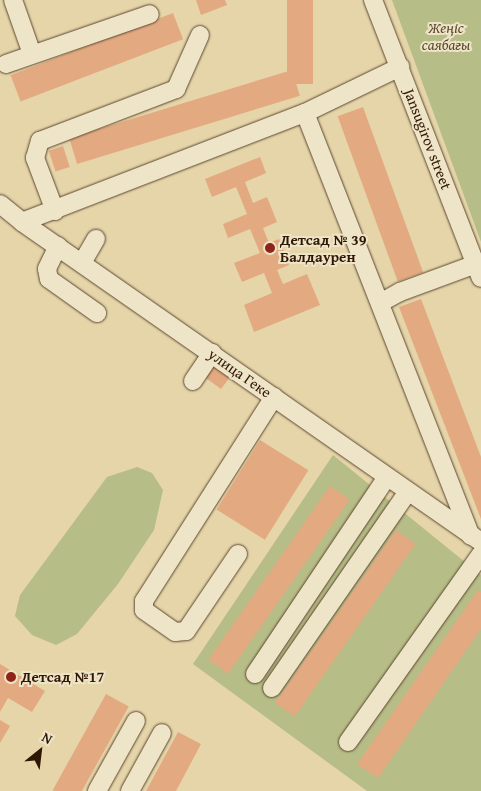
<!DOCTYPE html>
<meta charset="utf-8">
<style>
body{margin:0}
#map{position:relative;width:481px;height:791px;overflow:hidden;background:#e5d5a9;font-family:"Gentium Book Plus",serif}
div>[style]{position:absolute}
.green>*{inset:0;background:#b6bd87}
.building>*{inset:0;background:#e3aa82;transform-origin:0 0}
.roads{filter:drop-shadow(0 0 1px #5d462e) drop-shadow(0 0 1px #5d462e)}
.minor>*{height:18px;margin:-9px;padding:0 9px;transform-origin:9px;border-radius:9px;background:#eee4c7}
.dots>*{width:14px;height:14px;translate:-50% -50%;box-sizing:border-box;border:2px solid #eee4c7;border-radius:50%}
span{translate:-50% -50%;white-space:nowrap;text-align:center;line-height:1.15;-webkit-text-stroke:4px #eee4c7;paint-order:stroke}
.park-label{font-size:15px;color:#58492c;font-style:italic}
.street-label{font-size:15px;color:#301705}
.poi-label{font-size:15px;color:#301705;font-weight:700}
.left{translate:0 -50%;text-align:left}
.north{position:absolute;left:15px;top:726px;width:50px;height:50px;-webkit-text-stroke:4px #eee4c7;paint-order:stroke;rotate:29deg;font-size:14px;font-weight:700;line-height:20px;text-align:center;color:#301705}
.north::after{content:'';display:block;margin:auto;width:18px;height:22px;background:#301705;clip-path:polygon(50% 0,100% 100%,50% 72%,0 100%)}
</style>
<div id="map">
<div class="green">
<i style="clip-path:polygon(392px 0,481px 0,481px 242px)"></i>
<i style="clip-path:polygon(333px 455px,481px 575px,481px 791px,367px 791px,193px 664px)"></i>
<i style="clip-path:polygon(137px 467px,152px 473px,163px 490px,154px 530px,118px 584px,77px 634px,56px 645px,32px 635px,15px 616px,20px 595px,107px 477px)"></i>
</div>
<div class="building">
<i style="clip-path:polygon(196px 0,225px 0,227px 5px,201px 15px)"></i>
<i style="left:287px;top:0;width:26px;height:84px"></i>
<i style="left:173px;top:13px;width:28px;height:174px;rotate:69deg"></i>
<i style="left:292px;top:70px;width:27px;height:233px;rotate:73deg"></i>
<i style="left:363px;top:107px;width:176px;height:27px;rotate:70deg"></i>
<i style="left:63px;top:146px;width:22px;height:15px;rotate:72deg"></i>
<i style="clip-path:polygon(260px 157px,266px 173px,245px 182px,253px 203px,267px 197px,277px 222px,263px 228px,269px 243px,279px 239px,289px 265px,277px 270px,283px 284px,307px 274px,320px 305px,254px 332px,244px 305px,272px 293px,264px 273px,242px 282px,234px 263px,260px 253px,250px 229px,228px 238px,223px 224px,247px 214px,236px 187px,212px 197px,205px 179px)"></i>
<i style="clip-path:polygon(421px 299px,481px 457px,481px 519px,399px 307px)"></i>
<i style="clip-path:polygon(210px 364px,230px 377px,221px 389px,203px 376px)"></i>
<i style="left:260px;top:440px;width:57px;height:82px;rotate:32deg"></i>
<i style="left:330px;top:486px;width:24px;height:212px;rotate:35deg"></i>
<i style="left:396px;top:530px;width:24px;height:211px;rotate:35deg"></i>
<i style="clip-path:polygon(478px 590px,481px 592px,481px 629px,378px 778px,357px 764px)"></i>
<i style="clip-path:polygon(0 664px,45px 691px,32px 712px,8px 698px,0 712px)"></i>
<i style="left:106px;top:694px;width:26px;height:110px;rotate:29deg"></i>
<i style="clip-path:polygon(0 720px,10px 726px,0 743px)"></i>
<i style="clip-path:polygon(178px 732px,201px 744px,176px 791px,146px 791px)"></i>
</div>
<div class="roads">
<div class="minor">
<i style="left:13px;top:0;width:57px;rotate:70.6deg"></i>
<i style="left:373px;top:0;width:298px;rotate:68.8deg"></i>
<i style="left:6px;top:64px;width:152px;rotate:-19.1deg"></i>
<i style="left:305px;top:113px;width:454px;rotate:68.6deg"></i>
<i style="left:0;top:204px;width:28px;rotate:39deg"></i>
<i style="left:22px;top:222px;width:560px;rotate:34.88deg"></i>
<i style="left:55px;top:211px;width:57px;rotate:-110.7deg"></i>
<i style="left:35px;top:158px;width:18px;rotate:-74deg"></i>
<i style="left:40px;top:141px;width:146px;rotate:-20.9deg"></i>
<i style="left:176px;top:89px;width:59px;rotate:-66deg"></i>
<i style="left:22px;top:222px;width:303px;rotate:-21.1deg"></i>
<i style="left:305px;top:113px;width:106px;rotate:-25.8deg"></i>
<i style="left:58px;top:246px;width:25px;rotate:116deg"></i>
<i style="left:47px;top:269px;width:10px;rotate:79deg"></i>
<i style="left:49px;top:279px;width:59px;rotate:35.3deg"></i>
<i style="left:82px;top:263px;width:28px;rotate:-60deg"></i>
<i style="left:380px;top:303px;width:23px;rotate:-29deg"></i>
<i style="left:400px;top:292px;width:81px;rotate:-20.2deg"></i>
<i style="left:193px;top:381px;width:34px;rotate:-56deg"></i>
<i style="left:238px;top:554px;width:93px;rotate:124deg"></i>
<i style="left:186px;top:631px;width:11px;rotate:175deg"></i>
<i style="left:175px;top:632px;width:38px;rotate:-145deg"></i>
<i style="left:144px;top:610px;width:9px;rotate:-90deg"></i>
<i style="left:144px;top:601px;width:242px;rotate:-57.5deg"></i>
<i style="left:255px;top:674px;width:236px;rotate:-56.2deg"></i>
<i style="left:272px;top:688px;width:237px;rotate:-55.3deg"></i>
<i style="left:348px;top:742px;width:230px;rotate:-54.7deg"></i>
<i style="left:97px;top:791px;width:80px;rotate:-60.9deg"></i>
<i style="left:130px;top:791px;width:66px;rotate:-61.1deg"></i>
</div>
</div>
<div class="dots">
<i style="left:270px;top:248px;background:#8f2418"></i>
<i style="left:11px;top:677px;background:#8f2418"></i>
</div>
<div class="park-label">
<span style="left:446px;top:36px">Жеңіс<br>саябағы</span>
</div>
<div class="street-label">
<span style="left:428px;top:139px;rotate:69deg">Jansugirov street</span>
<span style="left:240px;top:373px;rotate:35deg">улица Геке</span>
</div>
<div class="poi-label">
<span class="left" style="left:280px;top:248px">Детсад № 39<br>Балдаурен</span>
<span class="left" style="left:21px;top:677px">Детсад №17</span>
</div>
<div class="north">N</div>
</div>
